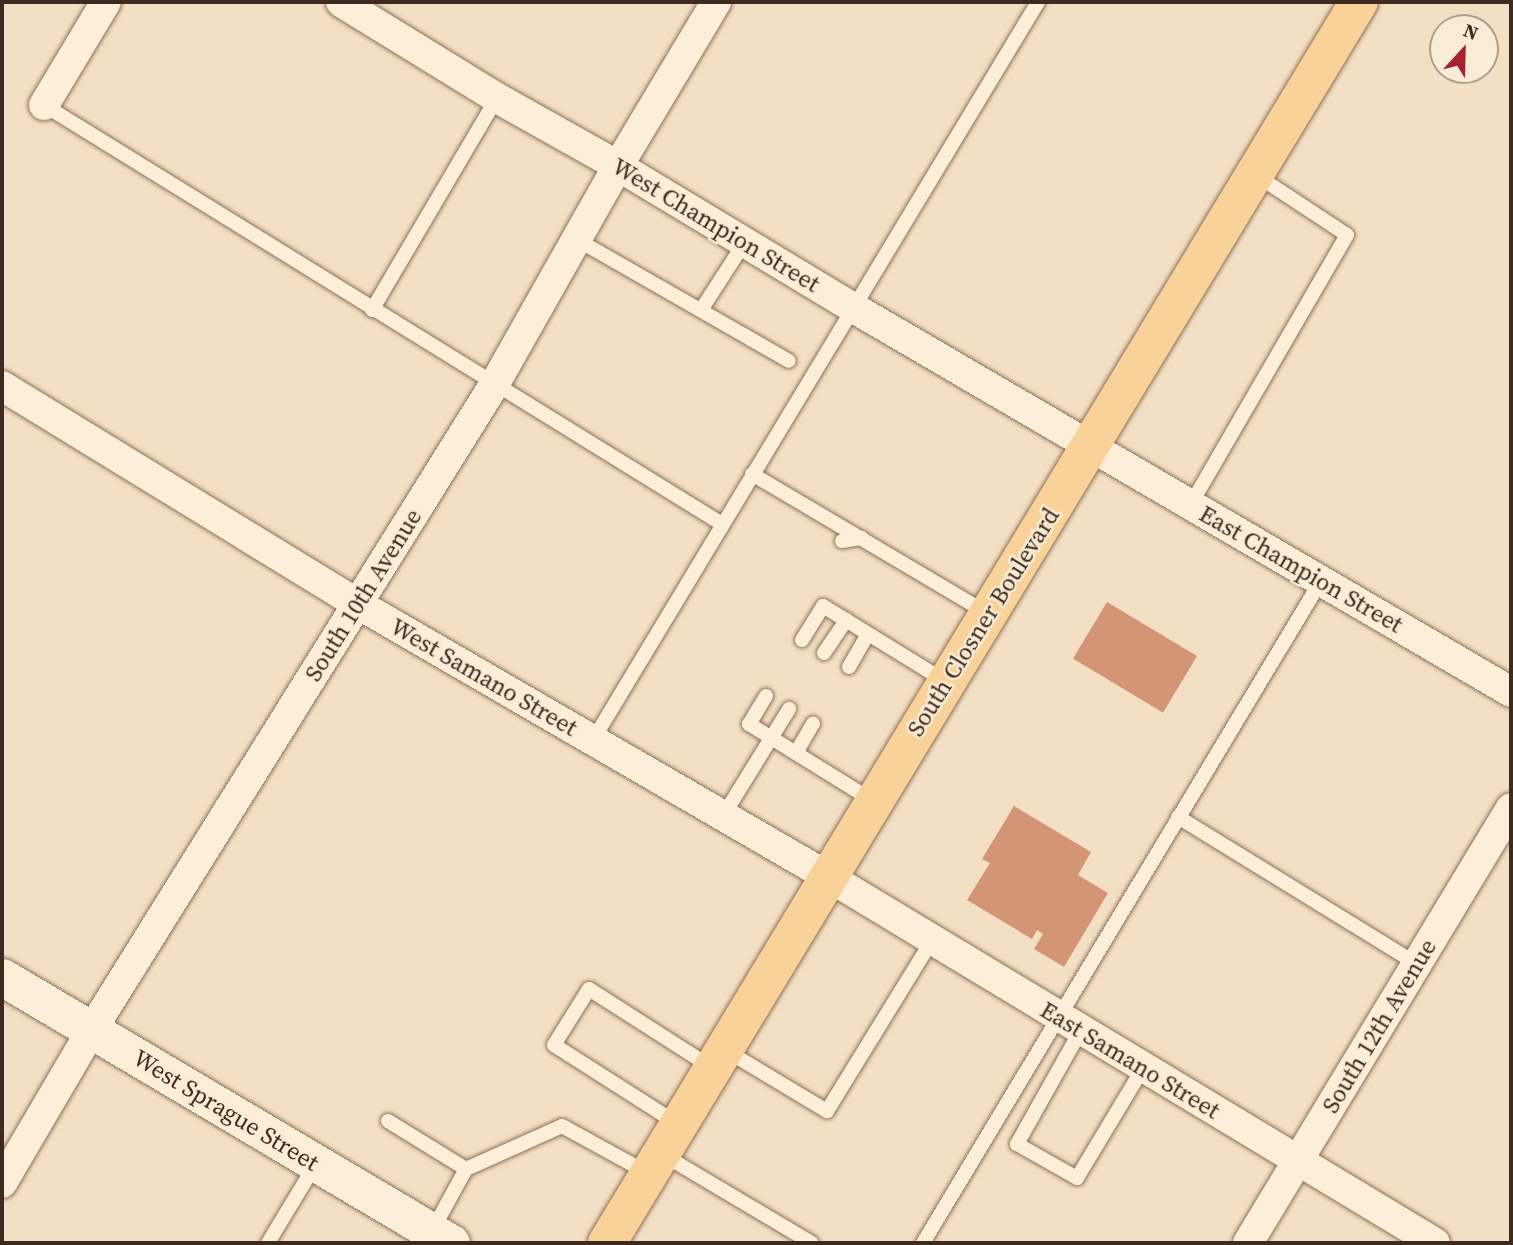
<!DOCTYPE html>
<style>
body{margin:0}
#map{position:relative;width:1513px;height:1245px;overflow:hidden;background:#f3e0c4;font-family:"Source Serif 4",serif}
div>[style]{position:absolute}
.building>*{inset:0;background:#d49476;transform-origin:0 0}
.roads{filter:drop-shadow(0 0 2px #907058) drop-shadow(0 0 2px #907058)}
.service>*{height:14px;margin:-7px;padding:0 7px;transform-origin:7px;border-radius:7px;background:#fceed9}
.minor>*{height:30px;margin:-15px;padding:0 15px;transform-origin:15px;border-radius:15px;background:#fceed9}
.tertiary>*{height:37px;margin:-18.5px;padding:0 18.5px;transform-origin:18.5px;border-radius:18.5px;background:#fceed9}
.primary>*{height:38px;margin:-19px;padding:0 19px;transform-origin:19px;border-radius:19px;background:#f9d299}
span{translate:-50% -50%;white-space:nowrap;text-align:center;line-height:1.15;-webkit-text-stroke:5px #f9ebd5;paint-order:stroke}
.street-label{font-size:24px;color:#3e2a1e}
.frame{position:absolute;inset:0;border:4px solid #3e2a1e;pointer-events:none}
.north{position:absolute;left:1429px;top:14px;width:70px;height:70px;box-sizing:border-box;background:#f9ebd5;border:2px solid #ae9e8c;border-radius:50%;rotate:22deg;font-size:19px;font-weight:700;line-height:28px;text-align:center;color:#3e2a1e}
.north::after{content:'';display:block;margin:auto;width:24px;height:32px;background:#a52230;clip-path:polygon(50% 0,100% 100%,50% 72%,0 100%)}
</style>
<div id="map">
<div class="building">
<i style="left:1107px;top:602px;width:105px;height:66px;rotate:31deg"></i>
<i style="clip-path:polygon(1014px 806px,1091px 852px,1078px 875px,1108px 893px,1064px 967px,1034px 949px,1043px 934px,1037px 930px,1032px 939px,967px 900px,990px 863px,982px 859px)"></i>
</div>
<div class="roads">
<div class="service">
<i style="left:44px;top:105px;width:797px;rotate:31.72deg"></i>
<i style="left:576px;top:239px;width:245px;rotate:29.8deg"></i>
<i style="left:372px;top:310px;width:246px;rotate:-59.5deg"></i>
<i style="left:701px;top:310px;width:81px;rotate:-57.1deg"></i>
<i style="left:752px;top:474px;width:273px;rotate:30.6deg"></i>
<i style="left:1191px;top:504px;width:311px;rotate:-59.9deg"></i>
<i style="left:1347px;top:235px;width:109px;rotate:-146.6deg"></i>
<i style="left:842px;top:541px;width:20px;rotate:-9deg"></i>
<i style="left:802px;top:640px;width:40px;rotate:-58deg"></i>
<i style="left:823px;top:606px;width:143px;rotate:31.6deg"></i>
<i style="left:824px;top:653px;width:40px;rotate:-56deg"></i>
<i style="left:849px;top:667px;width:38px;rotate:-60deg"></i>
<i style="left:766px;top:696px;width:33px;rotate:121deg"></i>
<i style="left:749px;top:724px;width:146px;rotate:31.8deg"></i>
<i style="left:593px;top:740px;width:862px;rotate:-58.91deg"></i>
<i style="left:796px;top:753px;width:34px;rotate:-60deg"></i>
<i style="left:723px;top:816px;width:126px;rotate:-58.3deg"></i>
<i style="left:1178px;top:817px;width:281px;rotate:31.6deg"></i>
<i style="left:1081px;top:1030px;width:131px;rotate:119.3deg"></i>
<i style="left:1017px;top:1144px;width:69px;rotate:29.5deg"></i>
<i style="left:1077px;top:1178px;width:128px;rotate:-59deg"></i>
<i style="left:727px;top:1051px;width:117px;rotate:31deg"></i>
<i style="left:827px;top:1111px;width:201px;rotate:-58.4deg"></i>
<i style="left:388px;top:1121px;width:92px;rotate:31.6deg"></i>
<i style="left:678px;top:1124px;width:147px;rotate:-147.5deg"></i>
<i style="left:554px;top:1045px;width:66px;rotate:-58deg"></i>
<i style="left:589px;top:989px;width:145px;rotate:32.6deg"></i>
<i style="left:662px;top:1154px;width:174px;rotate:30.7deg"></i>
<i style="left:432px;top:1231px;width:71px;rotate:-61.3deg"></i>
<i style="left:466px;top:1169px;width:105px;rotate:-24.1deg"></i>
<i style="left:562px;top:1126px;width:98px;rotate:28.7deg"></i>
<i style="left:268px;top:1243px;width:91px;rotate:-58.9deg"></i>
<i style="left:923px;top:1243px;width:772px;rotate:-58.99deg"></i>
</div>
<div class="minor">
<i style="left:341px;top:2px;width:183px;rotate:31.6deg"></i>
<i style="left:497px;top:98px;width:139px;rotate:29.3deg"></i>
<i style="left:618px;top:166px;width:273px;rotate:31.1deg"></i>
<i style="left:852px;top:307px;width:763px;rotate:30.29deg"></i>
<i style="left:44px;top:105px;width:120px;rotate:-59deg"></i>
<i style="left:2px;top:386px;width:417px;rotate:31.5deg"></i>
<i style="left:358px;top:604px;width:542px;rotate:30.11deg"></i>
<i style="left:827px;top:876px;width:710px;rotate:31.12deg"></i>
<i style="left:2px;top:1183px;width:176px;rotate:-59.6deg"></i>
<i style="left:91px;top:1031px;width:761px;rotate:-58.04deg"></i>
<i style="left:494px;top:385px;width:252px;rotate:-60.5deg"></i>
<i style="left:618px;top:166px;width:191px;rotate:-59.1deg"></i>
<i style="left:1248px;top:1243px;width:508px;rotate:-58.84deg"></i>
</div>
<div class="tertiary">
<i style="left:2px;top:977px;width:522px;rotate:30.64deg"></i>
</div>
<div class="primary">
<i style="left:607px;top:1243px;width:1451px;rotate:-58.79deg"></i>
</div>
</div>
<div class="street-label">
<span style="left:716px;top:225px;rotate:31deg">West Champion Street</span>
<span style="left:1301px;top:569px;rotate:30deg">East Champion Street</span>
<span style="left:363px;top:595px;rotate:-58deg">South 10th Avenue</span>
<span style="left:983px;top:622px;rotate:-58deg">South Closner Boulevard</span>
<span style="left:484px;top:677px;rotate:30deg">West Samano Street</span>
<span style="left:1379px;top:1026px;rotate:-59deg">South 12th Avenue</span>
<span style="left:1130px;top:1060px;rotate:31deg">East Samano Street</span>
<span style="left:226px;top:1110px;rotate:31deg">West Sprague Street</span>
</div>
<div class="frame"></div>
<div class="north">N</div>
</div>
